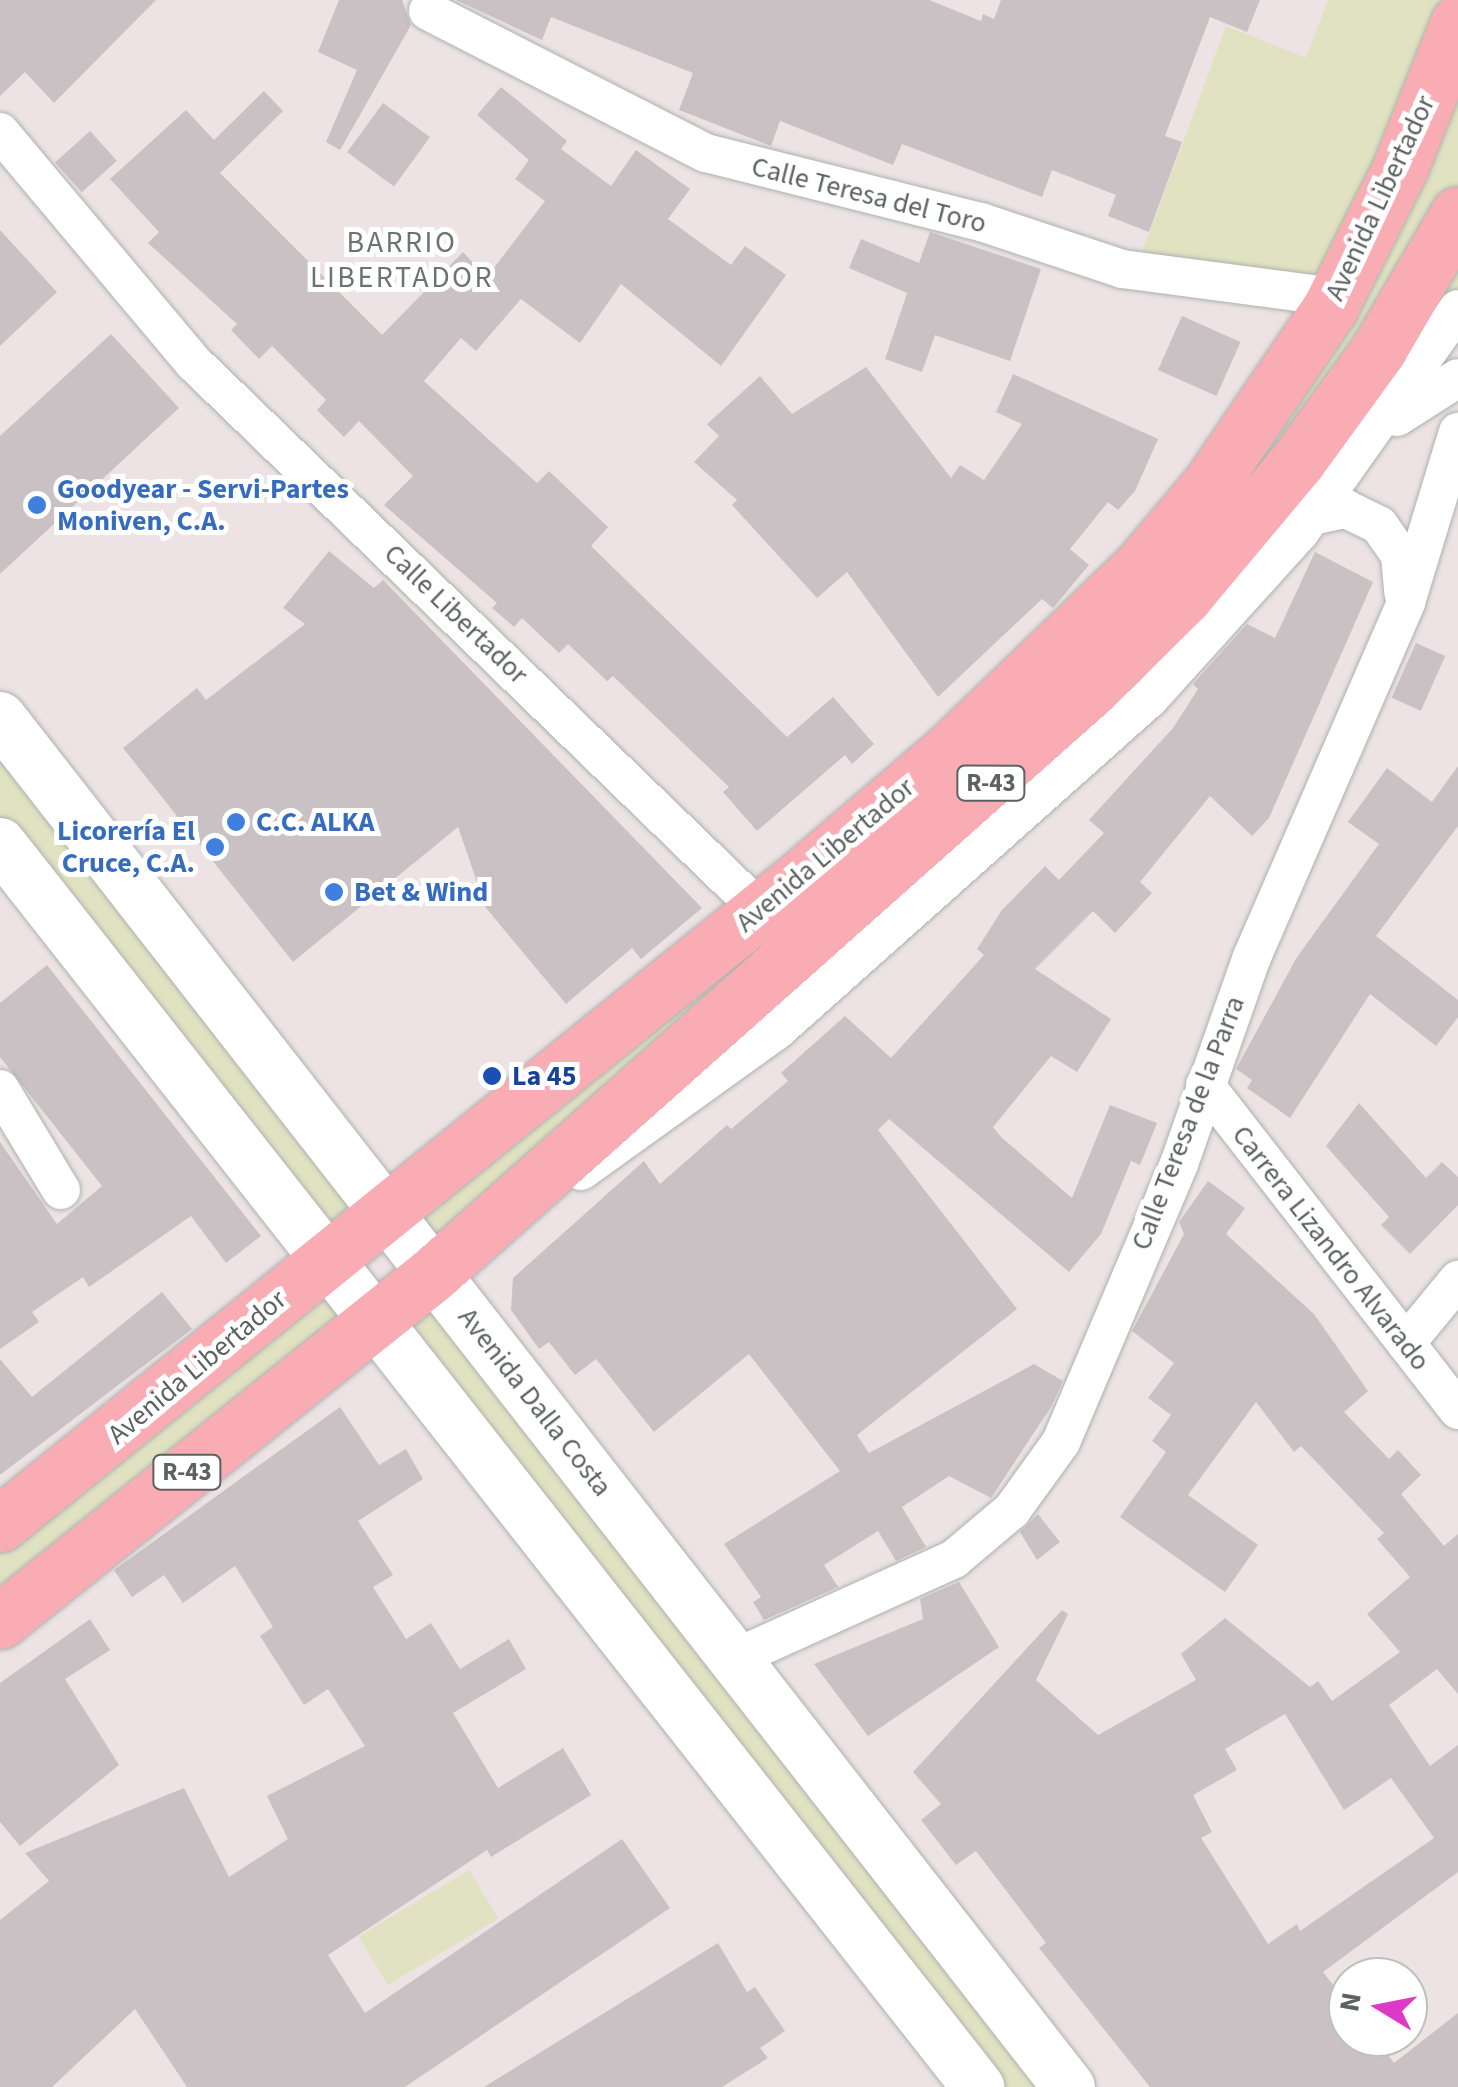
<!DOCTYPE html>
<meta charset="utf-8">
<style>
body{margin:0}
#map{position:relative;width:1458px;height:2087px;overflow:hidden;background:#ede3e4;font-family:"Source Sans 3",sans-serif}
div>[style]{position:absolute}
.green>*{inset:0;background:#e1e2c1;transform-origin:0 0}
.building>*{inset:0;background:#cac1c4;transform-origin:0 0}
.roads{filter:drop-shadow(0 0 2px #acb2b0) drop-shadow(0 0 2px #acb2b0)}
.street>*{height:38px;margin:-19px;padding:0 19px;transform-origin:19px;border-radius:19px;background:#fff}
.secondary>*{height:52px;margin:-26px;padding:0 26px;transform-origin:26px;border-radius:26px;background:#fff}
.primary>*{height:55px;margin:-27.5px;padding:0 27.5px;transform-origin:27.5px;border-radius:27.5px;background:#f9acb4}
.dots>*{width:28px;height:28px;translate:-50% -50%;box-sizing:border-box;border:5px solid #fff;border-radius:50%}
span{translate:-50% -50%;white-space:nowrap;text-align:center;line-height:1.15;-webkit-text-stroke:10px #fff;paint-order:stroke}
.shield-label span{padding:2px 8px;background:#fff;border:2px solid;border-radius:8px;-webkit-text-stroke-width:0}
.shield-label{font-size:25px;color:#5b625f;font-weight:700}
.street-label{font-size:28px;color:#5b625f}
.shop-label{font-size:28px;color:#366cbe;font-weight:700}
.left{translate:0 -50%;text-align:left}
.right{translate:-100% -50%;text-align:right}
.transit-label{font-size:28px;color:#164399;font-weight:700}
.neighbourhood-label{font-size:30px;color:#6c7471;letter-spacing:2.5px}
.north{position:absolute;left:1328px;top:1957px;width:100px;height:100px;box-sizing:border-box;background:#fff;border:2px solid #bdc0bf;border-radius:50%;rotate:280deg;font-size:28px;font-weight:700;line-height:40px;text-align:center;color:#5b625f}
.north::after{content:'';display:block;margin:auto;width:35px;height:45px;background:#dc3ac6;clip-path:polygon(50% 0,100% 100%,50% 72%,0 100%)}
</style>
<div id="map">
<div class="green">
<i style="clip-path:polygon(evenodd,1328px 0,1458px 0,1458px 309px,1376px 433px,946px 886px,435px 1273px,1069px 2087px,978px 2087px,374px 1322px,0 1621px,0 1524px,325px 1260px,0 844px,0 718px,385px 1210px,950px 750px,1336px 295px,1136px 269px,1226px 26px,1306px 58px,1328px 0,385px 1211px,434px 1273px,374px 1321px,326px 1260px,385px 1211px)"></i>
<i style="left:469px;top:1870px;width:57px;height:129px;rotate:59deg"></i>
</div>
<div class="building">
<i style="clip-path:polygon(0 0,156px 0,54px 103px,25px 72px,0 96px)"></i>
<i style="clip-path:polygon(339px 0,402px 0,411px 25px,340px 150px,326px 142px,357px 70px,318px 52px)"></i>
<i style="clip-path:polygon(456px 0,929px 0,981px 21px,983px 14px,994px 19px,1001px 0,1260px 0,1247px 32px,1210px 17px,1165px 136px,1182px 142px,1149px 232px,1108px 216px,1116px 195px,1052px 170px,1042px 197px,902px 144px,893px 165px,780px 121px,771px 146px,679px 110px,693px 73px,551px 17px,542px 40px)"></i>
<i style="clip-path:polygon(501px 87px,567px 141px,561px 149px,611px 186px,636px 150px,690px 189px,668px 219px,731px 265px,745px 246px,786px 275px,721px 366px,621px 284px,580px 343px,521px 299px,476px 351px,461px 338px,424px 381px,537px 483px,549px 471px,608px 527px,591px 546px,787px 737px,833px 697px,874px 744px,852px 764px,845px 755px,757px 831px,723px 792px,729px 787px,613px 676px,607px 681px,568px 644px,559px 653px,522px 618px,514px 627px,492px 608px,497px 603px,384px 505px,413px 476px,359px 421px,344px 437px,317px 410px,326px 400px,272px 346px,259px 359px,231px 330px,237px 324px,148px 243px,159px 232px,110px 179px,186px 110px,214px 140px,264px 91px,283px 111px,220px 173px,382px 335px,463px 252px,487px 277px,545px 201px,515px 179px,529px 160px,477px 115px)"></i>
<i style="left:383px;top:103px;width:58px;height:61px;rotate:36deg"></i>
<i style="left:90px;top:131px;width:40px;height:47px;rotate:48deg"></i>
<i style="clip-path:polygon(0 230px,57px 292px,0 346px)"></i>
<i style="clip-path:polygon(930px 232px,1041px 269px,1010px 361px,935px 335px,922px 372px,885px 359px,907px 293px,849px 268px,861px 239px,919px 263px)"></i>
<i style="left:1182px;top:316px;width:64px;height:59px;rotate:24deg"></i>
<i style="clip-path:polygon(111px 334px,179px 408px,0 574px,0 436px)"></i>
<i style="clip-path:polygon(866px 367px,951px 478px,960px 465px,984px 480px,1022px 424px,996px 412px,1013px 374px,1158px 439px,1135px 491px,1118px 510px,1108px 502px,1070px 549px,1089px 565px,1053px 608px,1042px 599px,938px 697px,847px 572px,817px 598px,732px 505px,737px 500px,694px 462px,719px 436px,707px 424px,760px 376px,792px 414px)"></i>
<i style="clip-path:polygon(329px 551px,374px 588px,383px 580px,702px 908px,641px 959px,632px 948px,566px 1004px,486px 908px,458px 827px,293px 962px,123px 748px,197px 688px,206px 700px,305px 624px,283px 608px)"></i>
<i style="clip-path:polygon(1315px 552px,1373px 582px,1269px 818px,1252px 836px,1210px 796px,1140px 882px,1152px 893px,1115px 933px,1093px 911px,1035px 969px,1111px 1019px,1077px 1072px,1051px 1056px,993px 1127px,1001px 1137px,1072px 1198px,1110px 1105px,1157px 1123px,1140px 1165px,1131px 1161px,1101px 1234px,1069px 1272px,889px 1119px,878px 1130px,1017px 1309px,857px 1435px,869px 1453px,1034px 1364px,1063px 1381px,1051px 1407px,991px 1498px,949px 1476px,902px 1507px,926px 1547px,896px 1561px,878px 1531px,824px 1565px,838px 1587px,764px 1620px,753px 1602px,761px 1597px,724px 1544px,840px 1471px,749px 1354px,654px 1432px,596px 1359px,575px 1375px,549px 1342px,539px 1349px,511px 1310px,513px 1278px,644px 1161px,660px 1184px,727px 1125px,731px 1129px,788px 1081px,781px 1073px,845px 1016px,891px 1058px,984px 955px,977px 949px,1002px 910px,1045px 866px,1059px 880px,1104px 833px,1089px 820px,1173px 728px,1198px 689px,1193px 684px,1247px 624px,1275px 638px)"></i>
<i style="left:1416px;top:643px;width:32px;height:60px;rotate:24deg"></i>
<i style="clip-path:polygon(1458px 766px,1458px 826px,1376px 936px,1458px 1000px,1458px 1017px,1436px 1046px,1370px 994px,1290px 1118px,1247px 1088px,1252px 1080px,1236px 1069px,1297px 957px,1379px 844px,1348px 822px,1387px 768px,1432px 802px)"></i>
<i style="clip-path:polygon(47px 965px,261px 1236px,226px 1263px,191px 1216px,89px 1287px,83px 1277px,32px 1312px,39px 1322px,0 1349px,0 1142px,57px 1224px,102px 1186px,0 1057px,0 1003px)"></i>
<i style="clip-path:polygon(1359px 1103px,1426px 1178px,1442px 1162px,1458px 1177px,1458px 1205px,1410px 1254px,1381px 1225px,1389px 1217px,1326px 1146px)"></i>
<i style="clip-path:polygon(evenodd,1208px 1181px,1245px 1208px,1226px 1234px,1314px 1314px,1368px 1391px,1344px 1412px,1389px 1459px,1398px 1450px,1421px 1475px,1401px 1494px,1444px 1546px,1458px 1534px,1458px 1694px,1437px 1669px,1389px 1705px,1430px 1766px,1458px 1745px,1458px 1872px,1323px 1972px,1348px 2004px,1348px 2037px,1374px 2037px,1394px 2063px,1458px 2013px,1458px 2087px,1150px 2087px,1039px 1948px,1046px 1943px,976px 1851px,956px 1865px,921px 1820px,941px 1804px,913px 1772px,1062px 1610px,1068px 1614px,1036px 1680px,1098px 1735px,1196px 1680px,1181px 1654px,1225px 1618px,1310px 1687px,1318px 1681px,1332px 1701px,1400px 1652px,1367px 1614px,1410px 1577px,1377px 1539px,1384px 1533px,1301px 1446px,1294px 1452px,1256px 1402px,1188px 1495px,1258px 1545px,1225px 1592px,1120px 1517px,1166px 1452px,1152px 1441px,1171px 1415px,1148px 1398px,1174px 1363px,1132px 1331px,1184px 1234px,1179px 1222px,1208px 1181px,1285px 1714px,1344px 1810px,1391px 1778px,1434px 1838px,1300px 1931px,1297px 1924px,1268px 1944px,1201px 1838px,1212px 1832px,1193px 1795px,1237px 1770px,1225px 1749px,1285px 1714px)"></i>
<i style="clip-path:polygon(162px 1292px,192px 1329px,0 1475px,0 1359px,32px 1397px)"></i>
<i style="clip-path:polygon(340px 1407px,379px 1465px,406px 1449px,423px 1479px,358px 1521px,393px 1575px,373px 1587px,406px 1639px,431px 1623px,460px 1669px,509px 1639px,526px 1669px,453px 1713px,498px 1788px,563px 1748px,591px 1795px,491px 1857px,487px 1850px,328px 1955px,365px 2013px,622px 1839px,670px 1908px,405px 2087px,187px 2087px,135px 2009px,52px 2087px,0 2087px,0 1920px,49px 1881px,25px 1853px,184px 1788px,229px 1877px,288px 1839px,267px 1796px,365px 1746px,328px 1689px,304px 1705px,260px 1636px,273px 1627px,235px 1566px,183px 1603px,164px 1575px,132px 1597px,114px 1570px)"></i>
<i style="clip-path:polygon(1038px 1514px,1060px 1542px,1037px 1560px,1020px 1532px)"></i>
<i style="clip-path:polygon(959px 1582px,999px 1647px,868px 1736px,814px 1664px,923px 1619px,920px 1599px)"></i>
<i style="clip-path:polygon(90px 1619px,110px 1650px,65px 1679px,119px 1765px,20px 1846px,0 1822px,0 1683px)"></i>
<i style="clip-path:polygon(718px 1943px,747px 1992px,755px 1987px,785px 2031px,760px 2048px,768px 2058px,722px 2087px,484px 2087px)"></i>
</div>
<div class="roads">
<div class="street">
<i style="left:428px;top:11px;width:312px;rotate:27.1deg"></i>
<i style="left:706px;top:153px;width:284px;rotate:14.1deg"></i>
<i style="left:981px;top:222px;width:149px;rotate:18.4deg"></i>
<i style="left:1122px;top:269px;width:216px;rotate:7.5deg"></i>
<i style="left:0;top:132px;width:303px;rotate:50deg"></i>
<i style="left:195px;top:364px;width:786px;rotate:44.02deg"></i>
<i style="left:1397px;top:417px;width:72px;rotate:-32.6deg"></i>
<i style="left:1312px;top:516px;width:35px;rotate:-12deg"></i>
<i style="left:1346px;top:509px;width:37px;rotate:26deg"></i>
<i style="left:1379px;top:525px;width:37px;rotate:55deg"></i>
<i style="left:1400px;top:555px;width:38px;rotate:85deg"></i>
<i style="left:1205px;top:1085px;width:412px;rotate:52.1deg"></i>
<i style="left:0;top:1089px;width:118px;rotate:58.9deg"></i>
<i style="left:581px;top:1171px;width:240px;rotate:-35.7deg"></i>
<i style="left:776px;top:1031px;width:499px;rotate:-41.7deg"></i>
<i style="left:1149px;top:699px;width:225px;rotate:-47.9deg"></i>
<i style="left:1300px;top:532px;width:273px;rotate:-54.7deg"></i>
<i style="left:1406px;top:1343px;width:82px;rotate:-50.5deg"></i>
<i style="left:735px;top:1658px;width:240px;rotate:-24.3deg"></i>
<i style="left:954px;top:1559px;width:76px;rotate:-40.2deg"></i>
<i style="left:1012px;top:1510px;width:84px;rotate:-54.2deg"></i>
<i style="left:1061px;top:1442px;width:302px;rotate:-67deg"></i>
<i style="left:1179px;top:1164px;width:219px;rotate:-70.6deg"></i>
<i style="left:1252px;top:957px;width:387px;rotate:-66.5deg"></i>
<i style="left:1406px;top:602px;width:178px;rotate:-73deg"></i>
</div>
<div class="secondary">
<i style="left:0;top:718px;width:1737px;rotate:52.02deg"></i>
<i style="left:0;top:844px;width:1582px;rotate:51.8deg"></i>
</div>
<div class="primary">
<i style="left:0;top:1524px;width:1035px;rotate:-38.92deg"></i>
<i style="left:805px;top:874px;width:191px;rotate:-40.5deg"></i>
<i style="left:950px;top:750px;width:267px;rotate:-43.9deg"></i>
<i style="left:1142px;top:565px;width:107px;rotate:-49.9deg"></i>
<i style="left:1211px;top:483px;width:212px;rotate:-55.8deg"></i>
<i style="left:1330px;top:308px;width:157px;rotate:-63.4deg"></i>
<i style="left:1400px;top:168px;width:156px;rotate:-68.2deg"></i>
<i style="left:0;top:1621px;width:556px;rotate:-38.72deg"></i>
<i style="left:434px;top:1273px;width:879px;rotate:-41.63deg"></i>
<i style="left:1091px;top:689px;width:131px;rotate:-44.7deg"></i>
<i style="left:1184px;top:597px;width:176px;rotate:-50.1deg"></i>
<i style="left:1297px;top:462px;width:140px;rotate:-54deg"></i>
<i style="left:1379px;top:349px;width:156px;rotate:-59.7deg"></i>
</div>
</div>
<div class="dots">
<i style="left:37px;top:505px;background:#3f7fe0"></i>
<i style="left:236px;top:822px;background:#3f7fe0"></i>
<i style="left:215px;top:847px;background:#3f7fe0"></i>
<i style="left:334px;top:892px;background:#3f7fe0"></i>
<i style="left:492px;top:1076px;background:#1a4fb4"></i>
</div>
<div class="shield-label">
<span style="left:991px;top:783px">R-43</span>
<span style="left:187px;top:1472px">R-43</span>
</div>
<div class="street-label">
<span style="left:869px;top:195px;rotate:14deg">Calle Teresa del Toro</span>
<span style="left:1380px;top:198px;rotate:-65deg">Avenida Libertador</span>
<span style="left:456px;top:614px;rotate:44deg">Calle Libertador</span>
<span style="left:825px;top:855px;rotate:-40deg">Avenida Libertador</span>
<span style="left:1188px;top:1123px;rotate:-69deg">Calle Teresa de la Parra</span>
<span style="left:1331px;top:1248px;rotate:52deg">Carrera Lizandro Alvarado</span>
<span style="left:197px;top:1367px;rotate:-40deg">Avenida Libertador</span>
<span style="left:535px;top:1402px;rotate:52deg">Avenida Dalla Costa</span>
</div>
<div class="shop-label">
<span class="left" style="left:57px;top:505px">Goodyear - Servi-Partes<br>Moniven, C.A.</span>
<span class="left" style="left:256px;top:822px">C.C. ALKA</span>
<span class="right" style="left:195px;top:847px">Licorería El<br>Cruce, C.A.</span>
<span class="left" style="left:354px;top:892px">Bet &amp; Wind</span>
</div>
<div class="transit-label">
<span class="left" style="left:512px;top:1076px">La 45</span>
</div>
<div class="neighbourhood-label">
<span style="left:402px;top:260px">BARRIO<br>LIBERTADOR</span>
</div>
<div class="north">N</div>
</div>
